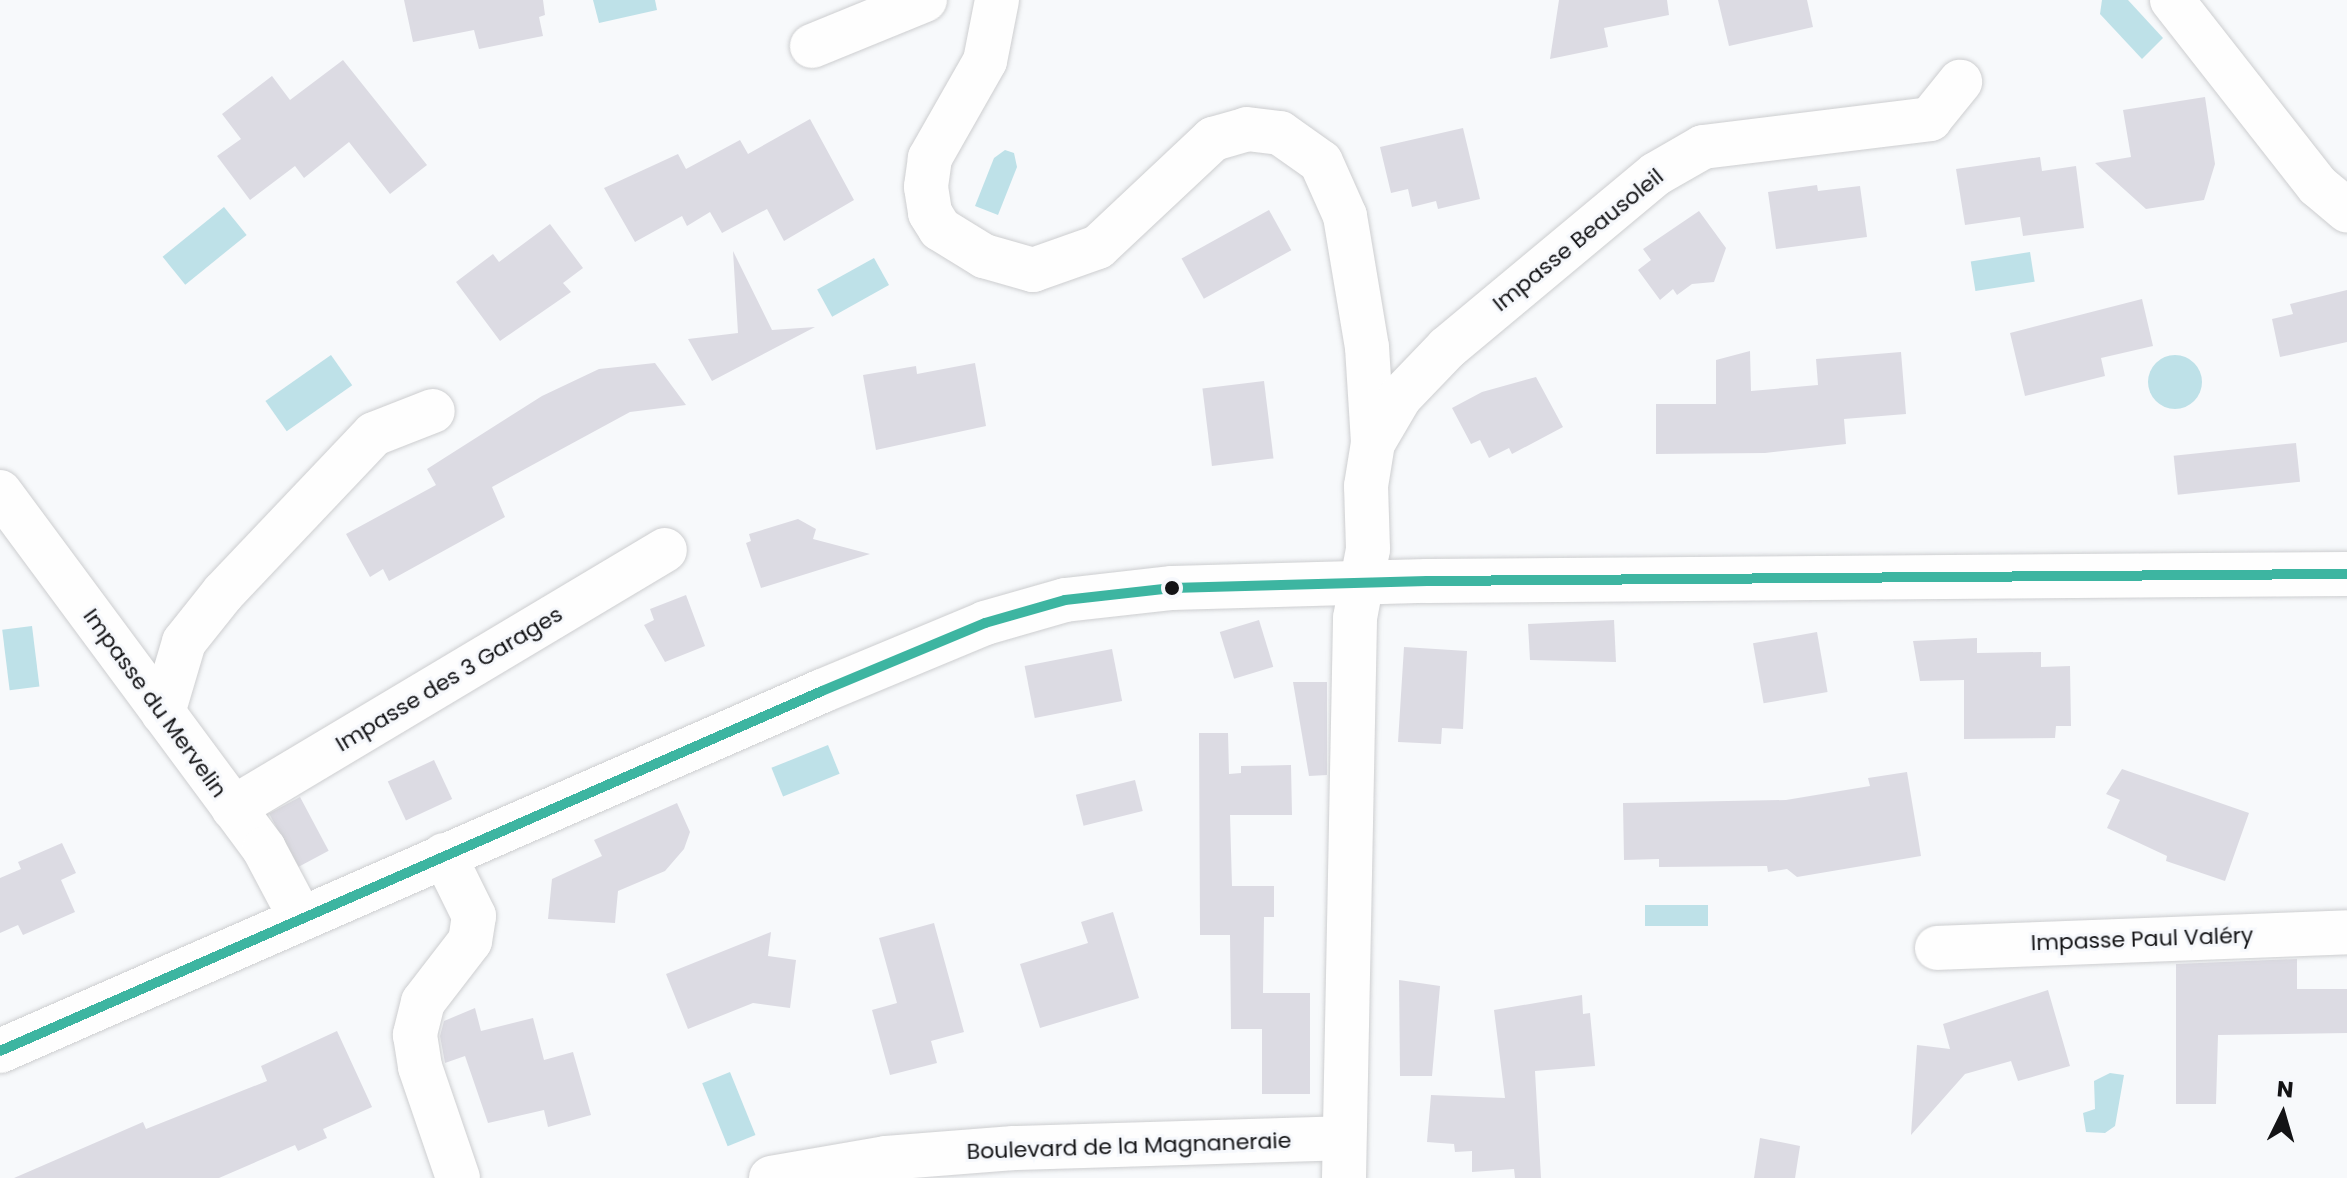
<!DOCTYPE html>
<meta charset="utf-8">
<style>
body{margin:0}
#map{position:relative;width:2347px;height:1178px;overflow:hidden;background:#f7f9fb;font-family:Poppins,sans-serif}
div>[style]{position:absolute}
.water>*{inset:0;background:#bee1e8;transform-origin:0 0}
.round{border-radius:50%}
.building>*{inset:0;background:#dcdbe3;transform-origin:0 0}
.roads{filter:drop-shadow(0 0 2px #cdced0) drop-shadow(0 0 2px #cdced0)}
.minor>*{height:44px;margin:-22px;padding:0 22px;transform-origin:22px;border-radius:22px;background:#fefefe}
.bus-1>*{height:10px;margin:-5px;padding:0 5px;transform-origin:5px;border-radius:5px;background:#3db5a1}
.dots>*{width:22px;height:22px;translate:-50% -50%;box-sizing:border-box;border:4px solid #f6f8fc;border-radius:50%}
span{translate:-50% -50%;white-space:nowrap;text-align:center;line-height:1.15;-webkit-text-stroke:6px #f6f8fc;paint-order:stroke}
.street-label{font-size:22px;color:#131315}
.north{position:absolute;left:2243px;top:1074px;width:80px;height:80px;-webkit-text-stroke:6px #f6f8fc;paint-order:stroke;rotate:5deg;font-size:22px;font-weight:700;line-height:32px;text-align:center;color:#131315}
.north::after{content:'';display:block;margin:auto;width:28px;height:36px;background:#131315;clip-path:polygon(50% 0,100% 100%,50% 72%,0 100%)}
</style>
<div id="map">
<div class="water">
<i style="clip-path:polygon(593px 0,655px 0,657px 10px,599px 23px)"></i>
<i style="clip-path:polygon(2102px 0,2128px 0,2163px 38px,2142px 59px,2100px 14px)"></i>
<i style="clip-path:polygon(1005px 150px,1014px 153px,1017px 167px,998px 215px,975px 206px,994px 158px)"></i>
<i style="left:224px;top:207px;width:36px;height:79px;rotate:51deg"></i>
<i style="left:2030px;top:252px;width:30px;height:60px;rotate:81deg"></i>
<i style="left:874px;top:258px;width:31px;height:65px;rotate:61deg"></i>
<i class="round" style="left:2148px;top:355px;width:54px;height:54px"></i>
<i style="left:331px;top:355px;width:37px;height:80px;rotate:55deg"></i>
<i style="left:32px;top:626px;width:61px;height:30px;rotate:83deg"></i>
<i style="left:828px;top:745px;width:31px;height:61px;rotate:68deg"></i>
<i style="left:1708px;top:905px;width:21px;height:63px;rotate:90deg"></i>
<i style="left:730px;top:1072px;width:68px;height:30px;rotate:68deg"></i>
<i style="clip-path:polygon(2110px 1073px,2124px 1075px,2115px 1126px,2105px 1133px,2086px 1132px,2083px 1113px,2095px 1109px,2094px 1081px)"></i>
</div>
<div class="building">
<i style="clip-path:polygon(404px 0,543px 0,545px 15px,539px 17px,543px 36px,479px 49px,474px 30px,413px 42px)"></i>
<i style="clip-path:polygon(1559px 0,1667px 0,1669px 15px,1604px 28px,1608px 47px,1550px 59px)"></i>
<i style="clip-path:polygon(1718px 0,1807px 0,1813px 27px,1729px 46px)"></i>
<i style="clip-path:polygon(343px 60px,427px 165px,390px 194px,349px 142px,304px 178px,295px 166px,250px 200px,217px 156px,241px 139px,222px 114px,272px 76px,290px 100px)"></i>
<i style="clip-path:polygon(2205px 97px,2215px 164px,2204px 200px,2146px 209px,2095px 163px,2131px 157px,2123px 110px)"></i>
<i style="clip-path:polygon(810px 119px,854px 200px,784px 241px,767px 209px,722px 233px,710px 212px,687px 226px,682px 216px,635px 242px,604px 188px,678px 154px,686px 169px,740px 140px,748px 154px)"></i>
<i style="clip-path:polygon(1463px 128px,1480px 199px,1438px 209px,1436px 201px,1412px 207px,1408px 189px,1391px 193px,1380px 147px)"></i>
<i style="clip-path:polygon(2040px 157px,2042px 171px,2076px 166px,2084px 228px,2023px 236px,2020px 217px,1965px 225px,1956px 169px)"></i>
<i style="clip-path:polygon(1817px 185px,1818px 191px,1860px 186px,1867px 237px,1776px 249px,1768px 192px)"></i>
<i style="left:1269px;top:210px;width:46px;height:100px;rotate:61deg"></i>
<i style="clip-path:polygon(1699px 211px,1726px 248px,1714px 282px,1692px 284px,1677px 295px,1673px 289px,1660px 300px,1638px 270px,1651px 260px,1643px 249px)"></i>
<i style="clip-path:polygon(550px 224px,583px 268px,563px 283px,571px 292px,500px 341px,456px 282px,493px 254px,499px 262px)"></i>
<i style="clip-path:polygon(733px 251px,772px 330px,815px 327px,712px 381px,688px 339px,738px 333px)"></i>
<i style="clip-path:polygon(2347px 290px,2347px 342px,2280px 357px,2272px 319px,2293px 314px,2290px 304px)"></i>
<i style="clip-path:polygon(2142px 299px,2153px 346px,2101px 358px,2105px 376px,2025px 396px,2010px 333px)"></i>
<i style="clip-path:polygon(1750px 351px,1751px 391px,1818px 385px,1816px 359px,1901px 352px,1906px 414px,1844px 419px,1846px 444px,1765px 453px,1656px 454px,1656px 404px,1716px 404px,1716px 360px)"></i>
<i style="clip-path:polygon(655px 363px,686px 405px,630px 412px,547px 457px,492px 487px,505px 517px,389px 581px,383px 569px,370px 577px,346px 534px,436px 485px,427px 469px,542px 396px,599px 369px)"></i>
<i style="clip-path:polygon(975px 363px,986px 426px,876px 450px,863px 375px,916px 366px,917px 374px)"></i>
<i style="clip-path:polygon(1536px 377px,1563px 427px,1512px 454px,1509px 448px,1489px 458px,1480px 440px,1471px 444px,1452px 408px,1482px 392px)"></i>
<i style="left:1264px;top:381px;width:78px;height:62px;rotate:83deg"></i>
<i style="left:2296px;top:443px;width:39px;height:123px;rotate:84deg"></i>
<i style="clip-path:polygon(798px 519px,816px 529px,813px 539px,870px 554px,761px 588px,746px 543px,751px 541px,749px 534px)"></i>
<i style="clip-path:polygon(686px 595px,705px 646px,665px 662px,644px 625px,654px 620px,650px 609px)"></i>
<i style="left:1259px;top:620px;width:49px;height:41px;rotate:73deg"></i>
<i style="clip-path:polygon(1614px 620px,1616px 662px,1530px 660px,1528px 624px)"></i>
<i style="left:1817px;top:632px;width:61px;height:65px;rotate:80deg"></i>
<i style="clip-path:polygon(1977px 638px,1977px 653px,2041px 652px,2041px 667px,2070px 666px,2071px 726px,2056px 726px,2055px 738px,1964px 739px,1964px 680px,1920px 681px,1913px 641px)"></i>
<i style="clip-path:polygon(1404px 647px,1467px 651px,1463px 729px,1442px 728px,1441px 744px,1398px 742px)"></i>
<i style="left:1112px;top:649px;width:53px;height:89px;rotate:79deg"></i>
<i style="clip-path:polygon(1293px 682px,1327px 682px,1327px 775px,1309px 776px)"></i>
<i style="clip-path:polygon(1199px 733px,1228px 733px,1229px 774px,1241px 773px,1241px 766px,1291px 765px,1292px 815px,1230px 815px,1232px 886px,1274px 886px,1274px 917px,1264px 917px,1263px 993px,1310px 993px,1310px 1094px,1262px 1094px,1262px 1029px,1231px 1029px,1230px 935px,1200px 935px)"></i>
<i style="left:434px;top:760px;width:43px;height:51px;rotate:65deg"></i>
<i style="clip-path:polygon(2122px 769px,2249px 813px,2225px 881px,2166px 861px,2167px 856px,2107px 828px,2120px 800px,2106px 794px)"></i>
<i style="clip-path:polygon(1907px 772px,1921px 856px,1797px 877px,1787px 869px,1768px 872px,1767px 866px,1659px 867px,1659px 859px,1624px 860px,1623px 803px,1786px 800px,1870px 786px,1868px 778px)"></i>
<i style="left:1135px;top:780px;width:32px;height:61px;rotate:76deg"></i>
<i style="left:300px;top:797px;width:61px;height:35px;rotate:62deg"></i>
<i style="clip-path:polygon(677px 803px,690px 832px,684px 849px,665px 871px,618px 891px,615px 923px,548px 919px,552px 879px,602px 856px,594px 840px)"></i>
<i style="clip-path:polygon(62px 843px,76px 873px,61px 880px,75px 912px,23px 935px,18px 925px,0 933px,0 878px,21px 869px,18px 862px)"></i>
<i style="clip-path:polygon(1113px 912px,1139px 998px,1040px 1028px,1020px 964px,1088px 943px,1081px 922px)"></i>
<i style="clip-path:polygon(934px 923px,964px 1032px,931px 1041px,937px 1063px,890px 1075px,872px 1010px,897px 1003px,879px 938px)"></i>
<i style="clip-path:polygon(771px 932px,768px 956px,796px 960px,790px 1008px,753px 1003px,688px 1029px,666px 974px)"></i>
<i style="clip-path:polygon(2297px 959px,2297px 989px,2347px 989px,2347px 1033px,2218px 1035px,2216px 1104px,2176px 1104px,2176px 964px)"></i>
<i style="clip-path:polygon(1399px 980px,1440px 986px,1432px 1076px,1400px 1076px)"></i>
<i style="clip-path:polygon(2048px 990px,2070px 1066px,2018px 1081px,2011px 1061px,1965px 1074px,1911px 1135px,1917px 1045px,1950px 1049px,1943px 1024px)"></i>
<i style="clip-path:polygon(1582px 995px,1583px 1014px,1590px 1013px,1595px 1066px,1535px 1071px,1541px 1178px,1515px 1178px,1514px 1169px,1472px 1172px,1472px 1151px,1455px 1152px,1454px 1144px,1427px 1142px,1431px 1095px,1505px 1098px,1494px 1010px)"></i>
<i style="clip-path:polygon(475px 1008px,481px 1031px,533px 1018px,544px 1060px,573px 1052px,591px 1115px,548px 1127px,544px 1110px,488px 1123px,465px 1056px,445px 1063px,440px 1036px,444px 1021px)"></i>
<i style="clip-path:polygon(337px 1031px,372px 1107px,323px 1129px,327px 1138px,298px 1151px,295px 1145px,219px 1178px,14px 1178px,143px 1122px,146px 1129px,267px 1081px,261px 1066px)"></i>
<i style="clip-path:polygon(1760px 1138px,1800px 1146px,1795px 1178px,1754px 1178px)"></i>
</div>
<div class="roads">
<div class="minor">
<i style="left:997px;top:0;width:62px;rotate:101.1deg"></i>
<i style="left:985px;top:61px;width:112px;rotate:119.6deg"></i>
<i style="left:930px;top:158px;width:29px;rotate:98deg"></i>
<i style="left:926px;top:187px;width:26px;rotate:81deg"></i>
<i style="left:930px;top:213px;width:19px;rotate:58deg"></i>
<i style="left:940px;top:229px;width:52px;rotate:31.5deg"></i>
<i style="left:984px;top:256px;width:51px;rotate:15.9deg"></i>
<i style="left:1033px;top:270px;width:69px;rotate:-19.5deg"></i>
<i style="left:1098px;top:247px;width:158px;rotate:-43.2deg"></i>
<i style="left:1213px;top:139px;width:35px;rotate:-16deg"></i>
<i style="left:1247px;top:129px;width:33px;rotate:7deg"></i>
<i style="left:1280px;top:133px;width:50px;rotate:35.3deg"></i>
<i style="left:1321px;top:162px;width:59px;rotate:66deg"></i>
<i style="left:1345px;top:216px;width:133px;rotate:80.5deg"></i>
<i style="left:1367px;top:347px;width:96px;rotate:86.4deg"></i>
<i style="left:2172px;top:0;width:236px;rotate:51.9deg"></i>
<i style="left:2318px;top:186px;width:38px;rotate:40deg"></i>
<i style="left:812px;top:46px;width:122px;rotate:-22.2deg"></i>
<i style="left:0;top:492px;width:444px;rotate:53.5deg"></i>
<i style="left:264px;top:849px;width:79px;rotate:62.1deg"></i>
<i style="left:163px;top:713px;width:74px;rotate:-73.5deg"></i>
<i style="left:184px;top:642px;width:63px;rotate:-51.5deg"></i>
<i style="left:223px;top:593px;width:219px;rotate:-46.5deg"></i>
<i style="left:374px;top:434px;width:63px;rotate:-21.3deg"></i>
<i style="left:233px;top:808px;width:503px;rotate:-30.85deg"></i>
<i style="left:444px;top:855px;width:68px;rotate:63.8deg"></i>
<i style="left:474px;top:916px;width:25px;rotate:99deg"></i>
<i style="left:470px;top:941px;width:77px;rotate:127.6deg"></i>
<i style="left:423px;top:1002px;width:34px;rotate:104deg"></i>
<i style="left:415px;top:1035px;width:32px;rotate:81deg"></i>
<i style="left:420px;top:1067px;width:117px;rotate:71.1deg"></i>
<i style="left:1937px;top:948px;width:410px;rotate:-2.2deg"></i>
<i style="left:0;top:1051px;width:897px;rotate:-23.65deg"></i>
<i style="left:822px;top:691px;width:177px;rotate:-22.6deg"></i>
<i style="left:985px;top:623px;width:83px;rotate:-16deg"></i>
<i style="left:1065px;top:600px;width:108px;rotate:-6.4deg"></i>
<i style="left:1172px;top:588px;width:255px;rotate:-1.6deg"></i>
<i style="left:1427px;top:581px;width:920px;rotate:-0.44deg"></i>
<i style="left:771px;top:1178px;width:117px;rotate:-9.9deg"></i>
<i style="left:886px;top:1158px;width:128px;rotate:-4.5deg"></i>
<i style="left:1014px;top:1148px;width:330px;rotate:-1.7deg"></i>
<i style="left:1344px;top:1178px;width:560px;rotate:-88.87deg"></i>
<i style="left:1355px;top:618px;width:70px;rotate:-79.3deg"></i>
<i style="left:1368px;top:549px;width:63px;rotate:-91.8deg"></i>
<i style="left:1366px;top:486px;width:44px;rotate:-80.8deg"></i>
<i style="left:1373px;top:443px;width:53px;rotate:-59.6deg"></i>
<i style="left:1400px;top:397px;width:68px;rotate:-46.2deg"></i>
<i style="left:1447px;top:348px;width:272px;rotate:-39.8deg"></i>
<i style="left:1656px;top:174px;width:54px;rotate:-29.9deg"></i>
<i style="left:1703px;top:147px;width:229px;rotate:-7deg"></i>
<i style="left:1930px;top:119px;width:48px;rotate:-51deg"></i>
</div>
</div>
<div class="bus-1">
<i style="left:0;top:1051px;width:897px;rotate:-23.65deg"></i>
<i style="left:822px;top:691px;width:177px;rotate:-22.6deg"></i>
<i style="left:985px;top:623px;width:83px;rotate:-16deg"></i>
<i style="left:1065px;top:600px;width:108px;rotate:-6.4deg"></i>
<i style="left:1172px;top:588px;width:255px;rotate:-1.6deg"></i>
<i style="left:1427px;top:581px;width:920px;rotate:-0.44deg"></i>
</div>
<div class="dots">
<i style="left:1172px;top:588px;background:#131315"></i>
</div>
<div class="street-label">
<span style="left:1578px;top:240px;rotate:-39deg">Impasse Beausoleil</span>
<span style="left:449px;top:679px;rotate:-31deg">Impasse des 3 Garages</span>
<span style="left:155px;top:703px;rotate:54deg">Impasse du Mervelin</span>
<span style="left:2142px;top:939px;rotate:-2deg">Impasse Paul Valéry</span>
<span style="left:1129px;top:1146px;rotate:-2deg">Boulevard de la Magnaneraie</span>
</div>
<div class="north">N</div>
</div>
